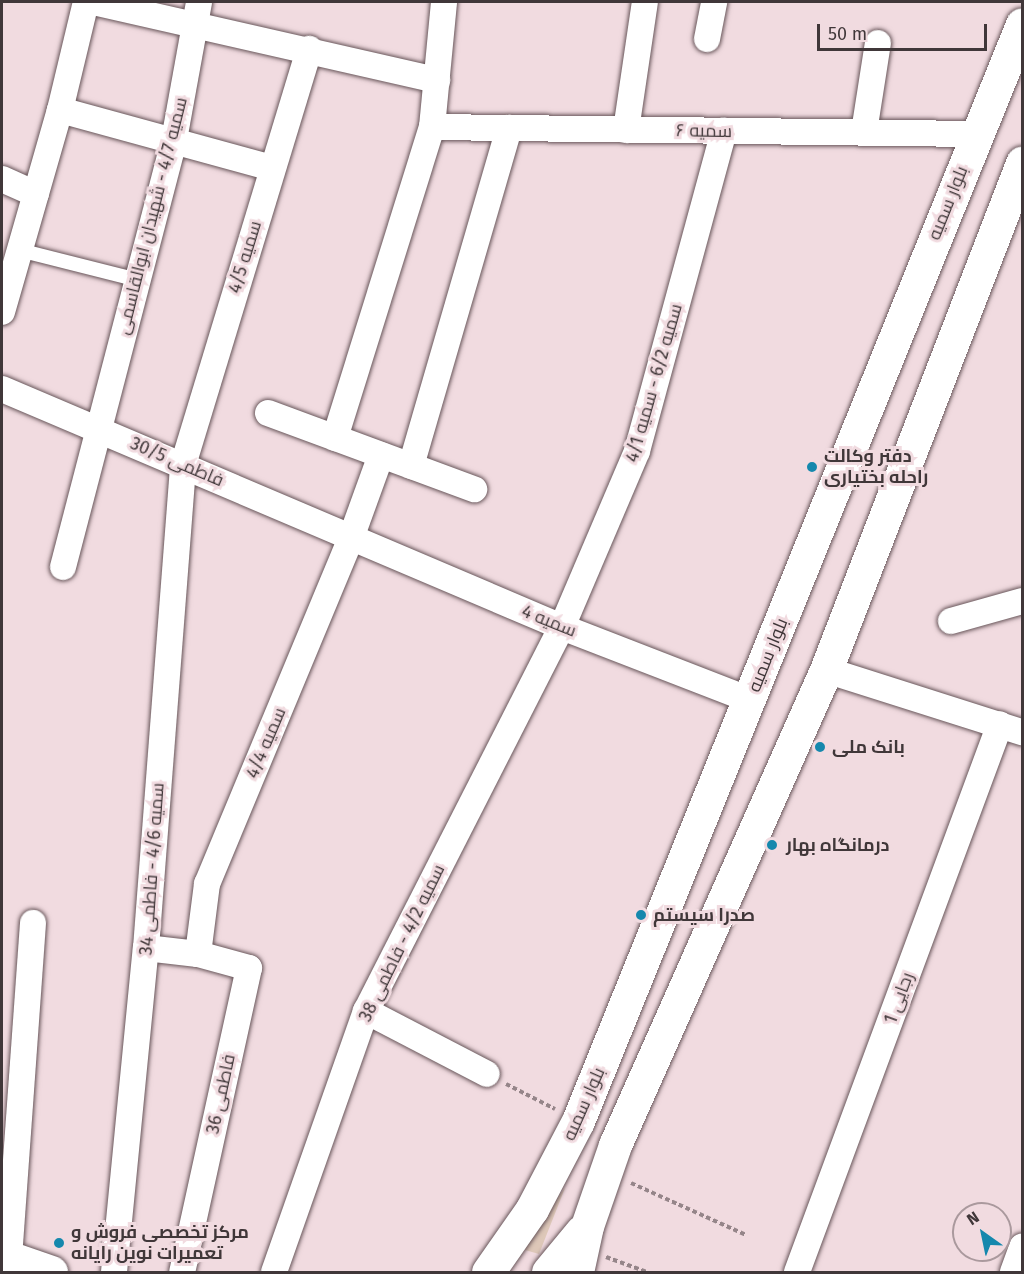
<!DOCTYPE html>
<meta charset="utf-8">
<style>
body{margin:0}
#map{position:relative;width:1024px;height:1274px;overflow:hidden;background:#f1dbe0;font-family:"Fira Sans",Cairo,sans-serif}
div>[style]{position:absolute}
.green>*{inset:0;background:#dec8b9}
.path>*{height:4px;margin-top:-2px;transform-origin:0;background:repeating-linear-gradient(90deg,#958589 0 4.5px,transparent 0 7.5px)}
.roads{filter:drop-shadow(0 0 2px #68565a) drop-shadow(0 0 2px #68565a)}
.lane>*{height:14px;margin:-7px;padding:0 7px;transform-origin:7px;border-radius:7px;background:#fff}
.street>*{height:26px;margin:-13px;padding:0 13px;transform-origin:13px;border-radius:13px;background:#fff}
.secondary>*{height:33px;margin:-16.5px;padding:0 16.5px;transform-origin:16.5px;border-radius:16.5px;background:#fff}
.primary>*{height:33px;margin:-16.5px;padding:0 16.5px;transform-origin:16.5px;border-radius:16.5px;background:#fff}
.dots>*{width:16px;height:16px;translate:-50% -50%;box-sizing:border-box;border:3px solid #f1dbe0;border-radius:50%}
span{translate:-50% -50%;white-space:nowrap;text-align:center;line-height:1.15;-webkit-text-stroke:6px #f1dbe0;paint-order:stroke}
.street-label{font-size:18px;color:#403739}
.poi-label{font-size:18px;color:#403739;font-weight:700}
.left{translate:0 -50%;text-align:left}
.frame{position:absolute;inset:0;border:3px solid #403739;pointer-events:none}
.north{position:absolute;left:952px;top:1202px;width:60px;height:60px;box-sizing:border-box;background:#f1dbe0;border:2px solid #aa999d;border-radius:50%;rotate:327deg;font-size:16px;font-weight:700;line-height:24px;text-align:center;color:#403739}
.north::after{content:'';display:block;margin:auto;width:21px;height:27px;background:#1588ad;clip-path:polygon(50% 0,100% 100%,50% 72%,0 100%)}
.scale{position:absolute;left:817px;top:24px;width:170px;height:27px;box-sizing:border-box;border:3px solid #403739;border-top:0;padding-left:8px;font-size:18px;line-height:21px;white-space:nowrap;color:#403739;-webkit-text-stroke:4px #f1dbe0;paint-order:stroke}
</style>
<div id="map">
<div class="green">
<i style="clip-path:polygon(565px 1188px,539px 1254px,518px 1248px)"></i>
</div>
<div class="path">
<i style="left:506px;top:1084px;width:55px;rotate:27deg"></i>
<i style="left:631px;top:1183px;width:126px;rotate:24.3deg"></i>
<i style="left:606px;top:1257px;width:44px;rotate:20.1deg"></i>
</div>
<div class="roads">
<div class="lane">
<i style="left:19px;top:250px;width:123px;rotate:14.1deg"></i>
</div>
<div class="street">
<i style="left:93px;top:2px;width:353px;rotate:12.8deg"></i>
<i style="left:707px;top:39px;width:38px;rotate:-79deg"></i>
<i style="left:60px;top:110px;width:220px;rotate:15.3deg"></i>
<i style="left:432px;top:127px;width:543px;rotate:0.74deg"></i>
<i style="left:626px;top:130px;width:129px;rotate:-81.6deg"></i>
<i style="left:864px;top:132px;width:90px;rotate:-81.1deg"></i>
<i style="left:2px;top:179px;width:37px;rotate:24deg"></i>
<i style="left:2px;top:312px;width:210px;rotate:-74deg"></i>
<i style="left:60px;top:110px;width:111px;rotate:-76.5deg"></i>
<i style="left:2px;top:389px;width:608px;rotate:23.03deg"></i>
<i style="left:562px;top:627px;width:202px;rotate:21.2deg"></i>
<i style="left:268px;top:413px;width:220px;rotate:20.3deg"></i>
<i style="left:335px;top:438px;width:326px;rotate:-72.7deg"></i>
<i style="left:432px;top:127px;width:126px;rotate:-84.5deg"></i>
<i style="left:411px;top:466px;width:352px;rotate:-73.8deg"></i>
<i style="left:63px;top:567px;width:441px;rotate:-75.4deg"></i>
<i style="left:174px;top:140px;width:140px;rotate:-79.7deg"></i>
<i style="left:951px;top:621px;width:74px;rotate:-15.7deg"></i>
<i style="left:826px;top:670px;width:206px;rotate:17.6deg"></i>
<i style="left:146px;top:948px;width:52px;rotate:6.6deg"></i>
<i style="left:198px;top:954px;width:53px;rotate:15.4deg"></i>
<i style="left:249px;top:968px;width:311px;rotate:102.4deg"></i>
<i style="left:198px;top:954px;width:71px;rotate:-82.7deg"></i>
<i style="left:207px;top:884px;width:375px;rotate:-67.4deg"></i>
<i style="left:351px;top:538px;width:88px;rotate:-70.1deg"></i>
<i style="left:366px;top:1011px;width:136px;rotate:27.5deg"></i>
<i style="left:9px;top:1258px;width:336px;rotate:-85.9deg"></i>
<i style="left:114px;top:1272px;width:326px;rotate:-84.4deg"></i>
<i style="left:146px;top:948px;width:484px;rotate:-85.6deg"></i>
<i style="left:183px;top:465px;width:435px;rotate:-73.1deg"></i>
<i style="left:274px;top:1272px;width:277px;rotate:-70.6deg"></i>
<i style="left:366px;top:1011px;width:431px;rotate:-63deg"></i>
<i style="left:562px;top:627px;width:191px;rotate:-66.9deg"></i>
<i style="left:637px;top:451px;width:332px;rotate:-74.8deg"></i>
<i style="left:797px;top:1272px;width:584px;rotate:-69.67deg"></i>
<i style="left:1013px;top:1272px;width:27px;rotate:-70deg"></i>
</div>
<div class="secondary">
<i style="left:2px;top:1255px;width:52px;rotate:19.1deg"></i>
</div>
<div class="primary">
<i style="left:488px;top:1272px;width:77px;rotate:-55.1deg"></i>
<i style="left:532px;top:1209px;width:99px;rotate:-62.4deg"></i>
<i style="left:578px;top:1121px;width:1183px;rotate:-67.96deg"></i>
<i style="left:548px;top:1272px;width:52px;rotate:-50.5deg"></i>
<i style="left:577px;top:1272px;width:47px;rotate:-77.7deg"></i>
<i style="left:587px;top:1226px;width:86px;rotate:-70.9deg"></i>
<i style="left:615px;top:1145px;width:520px;rotate:-66.05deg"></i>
<i style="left:826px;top:670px;width:544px;rotate:-68.86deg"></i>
</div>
</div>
<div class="dots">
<i style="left:812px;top:467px;background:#1588ad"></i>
<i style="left:820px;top:747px;background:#1588ad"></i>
<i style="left:772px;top:845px;background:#1588ad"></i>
<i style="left:641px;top:915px;background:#1588ad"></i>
<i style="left:59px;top:1243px;background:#1588ad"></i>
</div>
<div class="street-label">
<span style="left:704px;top:131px;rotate:1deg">سمیه ۶</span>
<span style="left:948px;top:203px;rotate:-68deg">بلوار سمیه</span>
<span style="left:152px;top:216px;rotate:-76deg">سمیه 4/7 - شهیدان ابوالقاسمی</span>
<span style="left:245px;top:257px;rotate:-73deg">سمیه 4/5</span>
<span style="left:654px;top:383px;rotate:-74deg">سمیه 6/2 - سمیه 4/1</span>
<span style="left:177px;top:462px;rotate:23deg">فاطمی 30/5</span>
<span style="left:549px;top:621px;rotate:22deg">سمیه 4</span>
<span style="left:768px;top:655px;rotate:-68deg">بلوار سمیه</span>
<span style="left:266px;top:743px;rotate:-67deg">سمیه 4/4</span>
<span style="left:152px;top:869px;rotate:-86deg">سمیه 4/6 - فاطمی 34</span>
<span style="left:402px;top:943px;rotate:-64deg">سمیه 4/2 - فاطمی 38</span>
<span style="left:899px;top:998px;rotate:-70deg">رجایی 1</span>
<span style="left:221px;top:1094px;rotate:-78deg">فاطمی 36</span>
<span style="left:584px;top:1104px;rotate:-66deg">بلوار سمیه</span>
</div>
<div class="poi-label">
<span class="left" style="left:824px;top:467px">دفتر وکالت<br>راحله بختیاری</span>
<span class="left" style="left:832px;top:747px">بانک ملی</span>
<span class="left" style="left:786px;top:845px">درمانگاه بهار</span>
<span class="left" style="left:653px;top:915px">صدرا سیستم</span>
<span class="left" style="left:71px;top:1243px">مرکز تخصصی فروش و<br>تعمیرات نوین رایانه</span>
</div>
<div class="frame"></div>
<div class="north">N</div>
<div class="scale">50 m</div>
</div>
